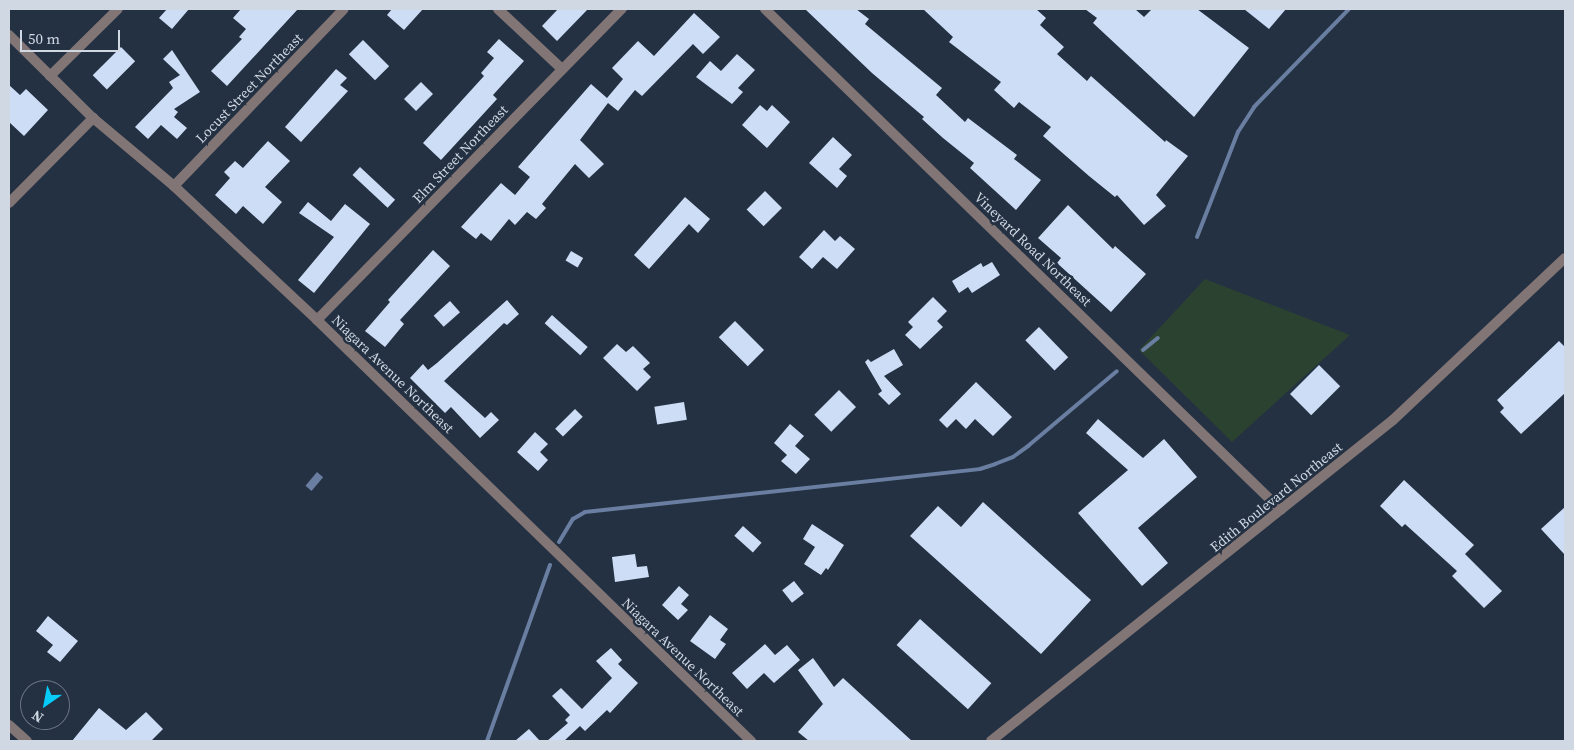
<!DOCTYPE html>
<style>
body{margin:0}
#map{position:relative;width:1574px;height:750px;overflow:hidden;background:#243143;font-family:"Source Serif 4",serif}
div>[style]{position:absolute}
.green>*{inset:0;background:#2c4231}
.water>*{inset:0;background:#697ea0;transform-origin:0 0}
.stream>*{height:4px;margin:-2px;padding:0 2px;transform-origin:2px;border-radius:2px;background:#697ea0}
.building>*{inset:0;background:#cdddf5;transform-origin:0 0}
.minor>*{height:10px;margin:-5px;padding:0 5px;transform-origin:5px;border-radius:5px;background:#827575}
.tertiary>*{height:10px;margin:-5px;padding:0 5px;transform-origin:5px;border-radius:5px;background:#827575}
span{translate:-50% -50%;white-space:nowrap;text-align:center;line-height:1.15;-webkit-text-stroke:5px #243143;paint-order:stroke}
.street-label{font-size:14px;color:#d0d8e3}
.frame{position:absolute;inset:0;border:10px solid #d0d8e3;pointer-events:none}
.north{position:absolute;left:20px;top:680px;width:50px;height:50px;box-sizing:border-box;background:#243143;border:1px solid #697483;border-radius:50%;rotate:213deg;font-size:14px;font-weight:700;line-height:20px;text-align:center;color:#d0d8e3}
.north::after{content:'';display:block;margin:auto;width:18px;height:22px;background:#07cbf9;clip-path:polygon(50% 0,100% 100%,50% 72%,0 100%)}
.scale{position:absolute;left:20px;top:30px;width:100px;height:22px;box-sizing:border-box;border:2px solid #d0d8e3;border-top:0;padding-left:6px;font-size:15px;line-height:18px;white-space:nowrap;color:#d0d8e3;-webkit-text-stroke:4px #243143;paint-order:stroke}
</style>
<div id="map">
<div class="green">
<i style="clip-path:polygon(1205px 279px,1350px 335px,1232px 442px,1139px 350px)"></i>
</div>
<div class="water">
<i style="left:317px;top:472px;width:8px;height:18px;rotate:40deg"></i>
</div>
<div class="stream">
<i style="left:1197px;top:237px;width:113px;rotate:-68.7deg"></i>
<i style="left:1238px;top:132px;width:30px;rotate:-57deg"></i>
<i style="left:1254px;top:107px;width:136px;rotate:-45.9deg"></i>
<i style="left:1143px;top:350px;width:19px;rotate:-39deg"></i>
<i style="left:559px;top:542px;width:27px;rotate:-59deg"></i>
<i style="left:573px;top:519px;width:14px;rotate:-30deg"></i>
<i style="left:585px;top:512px;width:397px;rotate:-6.2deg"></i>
<i style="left:980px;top:469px;width:16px;rotate:-18deg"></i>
<i style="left:995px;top:464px;width:19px;rotate:-21deg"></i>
<i style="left:1013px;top:457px;width:19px;rotate:-36deg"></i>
<i style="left:1028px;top:446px;width:116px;rotate:-40.1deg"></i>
<i style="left:487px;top:741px;width:187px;rotate:-70.3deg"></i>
</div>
<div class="building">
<i style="clip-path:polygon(167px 9px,189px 9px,172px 29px,159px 18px)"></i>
<i style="clip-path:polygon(241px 9px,298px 9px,227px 86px,211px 71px,242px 39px,239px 37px,246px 29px,233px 18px)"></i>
<i style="clip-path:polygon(392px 9px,423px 9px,404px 30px,387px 15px)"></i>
<i style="clip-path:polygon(558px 9px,588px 9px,557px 41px,542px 26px)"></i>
<i style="clip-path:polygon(805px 9px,856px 9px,869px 19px,865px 24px,942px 88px,936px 95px,965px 122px,968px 118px,1017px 155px,1014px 159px,1041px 180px,1016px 210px,970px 168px,974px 163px,943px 138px,922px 119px,924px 117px,872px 73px)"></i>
<i style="clip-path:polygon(923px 9px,1036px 9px,1046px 18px,1040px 25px,1064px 47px,1057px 54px,1087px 81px,1091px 76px,1165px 142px,1166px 140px,1188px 156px,1156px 195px,1166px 206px,1144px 225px,1117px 195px,1115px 197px,1089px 176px,1043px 136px,1051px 127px,1019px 102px,1014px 108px,994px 90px,1001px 82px,949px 42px,953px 37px)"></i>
<i style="clip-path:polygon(1085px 9px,1135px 9px,1144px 17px,1152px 9px,1197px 9px,1249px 48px,1194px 117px,1093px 23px,1097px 18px)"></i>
<i style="clip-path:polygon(1244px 9px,1286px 9px,1269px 29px)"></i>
<i style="clip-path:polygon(694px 13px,720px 37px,703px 54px,693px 44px,642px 96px,635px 90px,618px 111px,608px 103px,580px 140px,604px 164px,589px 178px,575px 164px,542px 204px,546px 208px,536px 219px,527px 212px,515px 225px,509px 219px,491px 241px,481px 233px,476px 239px,461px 227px,501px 183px,515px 195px,530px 177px,518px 167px,591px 84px,607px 98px,623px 79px,612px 68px,638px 41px,654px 56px)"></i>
<i style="clip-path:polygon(499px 39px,524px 61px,493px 95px,497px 99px,441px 160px,423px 143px,484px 76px,481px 73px,494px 58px,487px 52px)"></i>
<i style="left:363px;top:40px;width:37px;height:20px;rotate:45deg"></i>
<i style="left:121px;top:47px;width:20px;height:40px;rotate:45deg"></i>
<i style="clip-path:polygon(172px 50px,200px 92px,174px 109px,178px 112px,174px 117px,187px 128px,177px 139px,161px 125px,148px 139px,135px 127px,173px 88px,169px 82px,180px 75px,163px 59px)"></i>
<i style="clip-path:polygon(737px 54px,755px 70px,738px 88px,743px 92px,732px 104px,696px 77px,710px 61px,721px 71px)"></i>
<i style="clip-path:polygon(336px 69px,347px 78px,340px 85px,348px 91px,301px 142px,285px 127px)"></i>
<i style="left:421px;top:82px;width:17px;height:24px;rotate:45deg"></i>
<i style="clip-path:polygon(9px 85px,20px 95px,26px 89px,48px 110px,24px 136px,9px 122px)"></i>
<i style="clip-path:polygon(760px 105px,767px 111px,772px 105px,790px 122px,767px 148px,742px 125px)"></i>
<i style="clip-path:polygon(833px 137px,852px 155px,839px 169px,847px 176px,837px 188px,809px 163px)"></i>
<i style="clip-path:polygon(268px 141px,290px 161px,265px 187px,282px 202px,263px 224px,243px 206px,236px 214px,215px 195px,230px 178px,224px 172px,235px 161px,243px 168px)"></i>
<i style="left:360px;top:167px;width:48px;height:11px;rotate:43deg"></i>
<i style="left:765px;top:191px;width:24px;height:26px;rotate:45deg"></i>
<i style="clip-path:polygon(685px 197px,710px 219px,698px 233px,689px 224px,649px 269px,634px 255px)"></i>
<i style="clip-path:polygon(308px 202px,331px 221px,345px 204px,370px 224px,314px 293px,298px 280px,334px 237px,299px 213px)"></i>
<i style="clip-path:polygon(1068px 205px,1113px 249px,1115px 246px,1146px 274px,1111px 312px,1057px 263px,1061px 258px,1038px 238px)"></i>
<i style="clip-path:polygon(824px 230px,835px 241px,840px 236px,855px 249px,837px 269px,823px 257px,812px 269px,799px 257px)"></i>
<i style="clip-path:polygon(433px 250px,450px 266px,400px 320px,404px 324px,385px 347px,365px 331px,390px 302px,388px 300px)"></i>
<i style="left:571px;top:251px;width:14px;height:11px;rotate:30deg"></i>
<i style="clip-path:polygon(992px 262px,1000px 275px,972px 293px,968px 287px,959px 293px,952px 281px,981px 263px,983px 267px)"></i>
<i style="clip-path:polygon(933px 297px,947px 311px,937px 321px,943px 327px,920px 349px,905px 335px,913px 327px,908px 322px)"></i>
<i style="clip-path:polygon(507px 300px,519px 314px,507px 325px,504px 323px,444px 381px,485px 418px,491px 412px,499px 420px,480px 438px,451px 407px,445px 413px,410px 378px,423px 364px,428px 370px,437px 363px)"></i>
<i style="left:450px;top:301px;width:15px;height:22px;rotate:48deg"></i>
<i style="left:552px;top:315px;width:48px;height:11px;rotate:42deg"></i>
<i style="left:735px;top:321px;width:41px;height:23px;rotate:45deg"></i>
<i style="left:1039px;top:327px;width:42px;height:19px;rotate:46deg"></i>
<i style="clip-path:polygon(1559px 341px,1565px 347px,1565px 393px,1521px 434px,1500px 412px,1504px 408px,1497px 400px)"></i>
<i style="clip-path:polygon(617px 344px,626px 352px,633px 346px,650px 363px,643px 369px,651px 377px,637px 391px,603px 358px)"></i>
<i style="clip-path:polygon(894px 349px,903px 365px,884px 376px,901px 394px,889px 405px,878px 394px,882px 391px,865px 362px,868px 359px,871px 362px)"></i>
<i style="left:1319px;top:365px;width:30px;height:41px;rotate:45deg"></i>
<i style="clip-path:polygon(976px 382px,1012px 417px,993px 436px,975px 419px,966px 429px,956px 419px,947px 428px,939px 420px)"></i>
<i style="left:839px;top:390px;width:24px;height:35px;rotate:45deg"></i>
<i style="left:684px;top:402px;width:18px;height:30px;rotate:81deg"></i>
<i style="left:575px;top:409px;width:11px;height:28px;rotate:45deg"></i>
<i style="clip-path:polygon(1098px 419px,1143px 458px,1164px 439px,1197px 477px,1138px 528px,1168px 563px,1142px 586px,1078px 513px,1128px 470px,1086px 433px)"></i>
<i style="clip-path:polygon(790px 424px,804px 436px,795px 446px,810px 459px,796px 474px,781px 461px,787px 455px,774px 443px)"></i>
<i style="clip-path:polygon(535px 432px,548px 444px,540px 452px,548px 460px,538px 471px,517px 452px)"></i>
<i style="clip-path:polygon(1404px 480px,1474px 545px,1465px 554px,1502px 591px,1484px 608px,1452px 576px,1457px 571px,1405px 524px,1402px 527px,1380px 506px)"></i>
<i style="clip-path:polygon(983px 502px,1091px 600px,1041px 654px,910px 536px,938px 506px,961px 527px)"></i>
<i style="clip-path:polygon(1565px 507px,1565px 555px,1541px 529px)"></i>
<i style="clip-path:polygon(812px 524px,844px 545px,828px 570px,826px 568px,821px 575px,804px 564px,815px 547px,803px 539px)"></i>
<i style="left:743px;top:526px;width:25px;height:13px;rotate:42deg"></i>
<i style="clip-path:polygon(635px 554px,637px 567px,647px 566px,649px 577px,615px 582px,612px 557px)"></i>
<i style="left:794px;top:581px;width:16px;height:15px;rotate:52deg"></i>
<i style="clip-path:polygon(679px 586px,689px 595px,681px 604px,688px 610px,678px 620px,662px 605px)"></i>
<i style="clip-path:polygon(710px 615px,728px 629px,720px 640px,726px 644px,715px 659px,690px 641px)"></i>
<i style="clip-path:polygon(48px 616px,78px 641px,60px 662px,47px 652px,53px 645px,36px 631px)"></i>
<i style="left:920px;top:619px;width:96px;height:35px;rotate:42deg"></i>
<i style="clip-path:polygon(765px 644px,775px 655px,787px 645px,800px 660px,774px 683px,764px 673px,747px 689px,732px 673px)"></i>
<i style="clip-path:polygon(611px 648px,622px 660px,618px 664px,638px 683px,610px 713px,607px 710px,585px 731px,580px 726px,564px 741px,547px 741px,568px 723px,565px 720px,570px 715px,552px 696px,561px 688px,582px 709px,612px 678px,596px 661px)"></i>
<i style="clip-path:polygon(813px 658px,834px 687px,843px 678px,912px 741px,809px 741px,798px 732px,823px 704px,798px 670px)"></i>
<i style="clip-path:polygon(99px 708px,126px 730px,146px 712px,163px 729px,151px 741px,72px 741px)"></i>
<i style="clip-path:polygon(529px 729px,540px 741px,515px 741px)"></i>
</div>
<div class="minor">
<i style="left:498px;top:9px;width:88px;rotate:43.2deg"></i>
<i style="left:765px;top:9px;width:719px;rotate:44.15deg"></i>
<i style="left:9px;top:35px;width:118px;rotate:44.7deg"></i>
<i style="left:93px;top:118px;width:106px;rotate:40deg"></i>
<i style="left:174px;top:186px;width:196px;rotate:43.1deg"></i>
<i style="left:317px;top:320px;width:605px;rotate:44.13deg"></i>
<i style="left:50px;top:76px;width:95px;rotate:-44.6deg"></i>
<i style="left:174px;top:186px;width:245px;rotate:-46.2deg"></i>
<i style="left:9px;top:203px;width:120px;rotate:-45.3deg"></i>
<i style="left:317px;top:320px;width:436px;rotate:-45.6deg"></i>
<i style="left:9px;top:725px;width:24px;rotate:42deg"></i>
</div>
<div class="tertiary">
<i style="left:991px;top:741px;width:514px;rotate:-38.61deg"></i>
<i style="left:1393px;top:420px;width:236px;rotate:-43.3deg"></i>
</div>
<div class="street-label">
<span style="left:249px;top:88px;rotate:-46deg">Locust Street Northeast</span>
<span style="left:460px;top:154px;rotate:-46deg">Elm Street Northeast</span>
<span style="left:1033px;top:249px;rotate:44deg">Vineyard Road Northeast</span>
<span style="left:393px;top:374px;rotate:44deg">Niagara Avenue Northeast</span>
<span style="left:1276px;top:497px;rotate:-39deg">Edith Boulevard Northeast</span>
<span style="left:683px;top:657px;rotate:44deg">Niagara Avenue Northeast</span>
</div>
<div class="frame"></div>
<div class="north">N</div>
<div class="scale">50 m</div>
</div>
